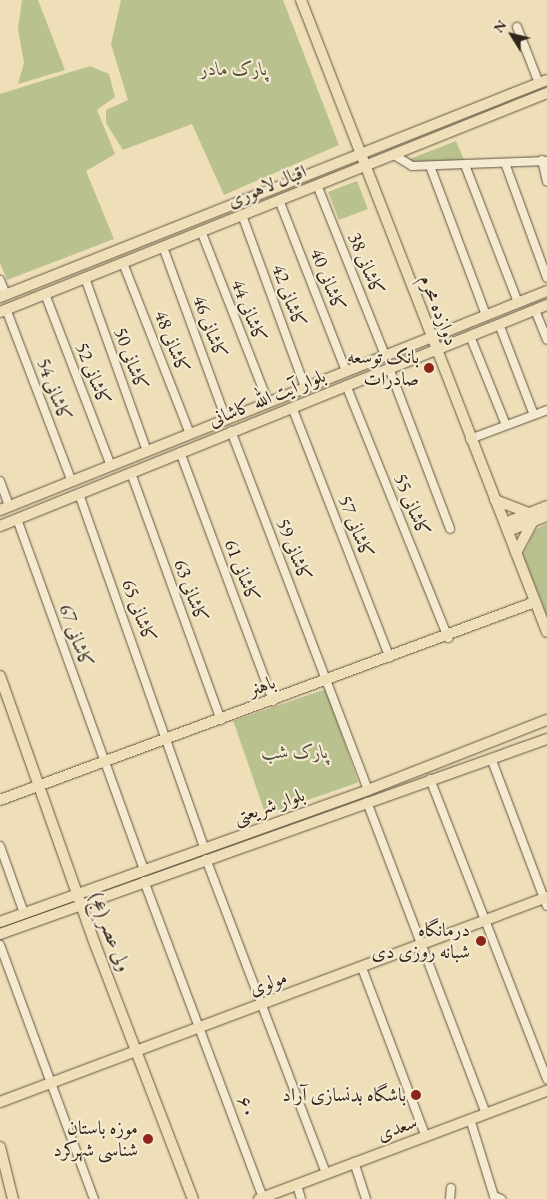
<!DOCTYPE html>
<meta charset="utf-8">
<style>
body{margin:0}
#map{position:relative;width:547px;height:1199px;overflow:hidden;background:#eedfb8;font-family:"EB Garamond",Amiri,serif}
div>[style]{position:absolute}
.green>*{inset:0;background:#b9c28e;transform-origin:0 0}
.roads{filter:drop-shadow(0 0 1px #625442) drop-shadow(0 0 1px #625442)}
.minor>*{height:8px;margin:-4px;padding:0 4px;transform-origin:4px;border-radius:4px;background:#f4ead1}
.major>*{height:10px;margin:-5px;padding:0 5px;transform-origin:5px;border-radius:5px;background:#eedfb8}
.dots>*{width:14px;height:14px;translate:-50% -50%;box-sizing:border-box;border:2px solid #f4ead1;border-radius:50%}
span{translate:-50% -50%;white-space:nowrap;text-align:center;line-height:1.15;-webkit-text-stroke:4.5px #f4ead1;paint-order:stroke}
.park-label{font-size:19px;color:#544c38;font-style:italic}
.street-label{font-size:19px;color:#33251b}
.poi-label{font-size:19px;color:#33251b}
.right{translate:-100% -50%;text-align:right}
.north{position:absolute;left:487px;top:10px;width:50px;height:50px;-webkit-text-stroke:4px #f4ead1;paint-order:stroke;rotate:306deg;font-size:14px;font-weight:700;line-height:20px;text-align:center;color:#33251b}
.north::after{content:'';display:block;margin:auto;width:18px;height:22px;background:#33251b;clip-path:polygon(50% 0,100% 100%,50% 72%,0 100%)}
</style>
<div id="map">
<div class="green">
<i style="clip-path:polygon(22px 0,38px 0,65px 70px,18px 84px,24px 63px,18px 29px)"></i>
<i style="clip-path:polygon(121px 0,283px 0,339px 145px,224px 195px,192px 124px,123px 150px,106px 123px,106px 110px,128px 100px,111px 44px)"></i>
<i style="clip-path:polygon(90px 66px,109px 74px,115px 97px,97px 110px,115px 154px,86px 171px,114px 239px,7px 280px,0 263px,0 94px)"></i>
<i style="clip-path:polygon(456px 141px,464px 160px,408px 163px,407px 160px)"></i>
<i style="left:357px;top:181px;width:30px;height:31px;rotate:69deg"></i>
<i style="clip-path:polygon(547px 524px,547px 616px,523px 554px,536px 529px)"></i>
<i style="left:326px;top:689px;width:99px;height:98px;rotate:71deg"></i>
</div>
<div class="roads">
<div class="minor">
<i style="left:517px;top:27px;width:60px;rotate:68.6deg"></i>
<i style="left:394px;top:155px;width:21px;rotate:31deg"></i>
<i style="left:412px;top:166px;width:135px;rotate:-2.1deg"></i>
<i style="left:542px;top:160px;width:22px;rotate:77deg"></i>
<i style="left:505px;top:163px;width:122px;rotate:69.9deg"></i>
<i style="left:465px;top:165px;width:147px;rotate:68.9deg"></i>
<i style="left:430px;top:166px;width:159px;rotate:69.4deg"></i>
<i style="left:317px;top:185px;width:183px;rotate:68.2deg"></i>
<i style="left:279px;top:200px;width:184px;rotate:68.6deg"></i>
<i style="left:242px;top:215px;width:183px;rotate:69.9deg"></i>
<i style="left:201px;top:231px;width:184px;rotate:68.6deg"></i>
<i style="left:163px;top:247px;width:183px;rotate:69.9deg"></i>
<i style="left:123px;top:263px;width:184px;rotate:68.6deg"></i>
<i style="left:85px;top:278px;width:184px;rotate:70.3deg"></i>
<i style="left:0;top:280px;width:16px;rotate:68deg"></i>
<i style="left:45px;top:294px;width:184px;rotate:69deg"></i>
<i style="left:6px;top:309px;width:185px;rotate:69.1deg"></i>
<i style="left:535px;top:310px;width:32px;rotate:68deg"></i>
<i style="left:499px;top:324px;width:97px;rotate:69deg"></i>
<i style="left:470px;top:336px;width:96px;rotate:68deg"></i>
<i style="left:389px;top:368px;width:172px;rotate:69.2deg"></i>
<i style="left:346px;top:385px;width:273px;rotate:68deg"></i>
<i style="left:292px;top:407px;width:269px;rotate:68.7deg"></i>
<i style="left:231px;top:431px;width:384px;rotate:69.1deg"></i>
<i style="left:470px;top:439px;width:82px;rotate:-20.6deg"></i>
<i style="left:180px;top:452px;width:266px;rotate:69.5deg"></i>
<i style="left:131px;top:473px;width:263px;rotate:70deg"></i>
<i style="left:0;top:481px;width:27px;rotate:70deg"></i>
<i style="left:79px;top:494px;width:374px;rotate:70.5deg"></i>
<i style="left:17px;top:519px;width:373px;rotate:70.1deg"></i>
<i style="left:491px;top:758px;width:158px;rotate:69.3deg"></i>
<i style="left:430px;top:779px;width:322px;rotate:68.7deg"></i>
<i style="left:367px;top:802px;width:334px;rotate:69.1deg"></i>
<i style="left:0;top:846px;width:71px;rotate:70.3deg"></i>
<i style="left:206px;top:859px;width:336px;rotate:69.1deg"></i>
<i style="left:144px;top:881px;width:339px;rotate:69.4deg"></i>
<i style="left:0;top:945px;width:271px;rotate:69.7deg"></i>
<i style="left:362px;top:968px;width:178px;rotate:69.3deg"></i>
<i style="left:470px;top:1119px;width:81px;rotate:72.7deg"></i>
<i style="left:494px;top:1196px;width:8px;rotate:23deg"></i>
<i style="left:354px;top:1162px;width:39px;rotate:72deg"></i>
<i style="left:297px;top:1185px;width:15px;rotate:74deg"></i>
<i style="left:450px;top:1199px;width:11px;rotate:-85deg"></i>
</div>
<div class="major">
<i style="left:301px;top:0;width:678px;rotate:68.73deg"></i>
<i style="left:0;top:297px;width:588px;rotate:-21.64deg"></i>
<i style="left:0;top:312px;width:589px;rotate:-21.82deg"></i>
<i style="left:495px;top:500px;width:36px;rotate:21deg"></i>
<i style="left:0;top:510px;width:589px;rotate:-21.82deg"></i>
<i style="left:505px;top:523px;width:45px;rotate:-22deg"></i>
<i style="left:0;top:526px;width:590px;rotate:-22deg"></i>
<i style="left:508px;top:531px;width:42px;rotate:-21deg"></i>
<i style="left:516px;top:553px;width:36px;rotate:-62deg"></i>
<i style="left:0;top:676px;width:284px;rotate:70.5deg"></i>
<i style="left:95px;top:944px;width:273px;rotate:69deg"></i>
<i style="left:0;top:800px;width:570px;rotate:-20.31deg"></i>
<i style="left:0;top:922px;width:391px;rotate:-19.7deg"></i>
<i style="left:368px;top:790px;width:192px;rotate:-21.4deg"></i>
<i style="left:0;top:934px;width:581px;rotate:-19.62deg"></i>
<i style="left:0;top:1102px;width:584px;rotate:-20.54deg"></i>
<i style="left:0;top:1147px;width:54px;rotate:76deg"></i>
<i style="left:259px;top:1199px;width:308px;rotate:-20.6deg"></i>
</div>
</div>
<div class="dots">
<i style="left:429px;top:368px;background:#8f2418"></i>
<i style="left:481px;top:941px;background:#8f2418"></i>
<i style="left:416px;top:1095px;background:#8f2418"></i>
<i style="left:148px;top:1139px;background:#8f2418"></i>
</div>
<div class="park-label">
<span style="left:234px;top:69px">پارک مادر</span>
<span style="left:295px;top:752px">پارک شب</span>
</div>
<div class="street-label">
<span style="left:267px;top:186px;rotate:-22deg">اقبال لاهوری</span>
<span style="left:366px;top:264px;rotate:68deg">کاشانی 38</span>
<span style="left:328px;top:280px;rotate:69deg">کاشانی 40</span>
<span style="left:289px;top:296px;rotate:70deg">کاشانی 42</span>
<span style="left:439px;top:310px;rotate:69deg">دوازده محرم</span>
<span style="left:249px;top:311px;rotate:69deg">کاشانی 44</span>
<span style="left:210px;top:327px;rotate:70deg">کاشانی 46</span>
<span style="left:172px;top:342px;rotate:69deg">کاشانی 48</span>
<span style="left:131px;top:359px;rotate:70deg">کاشانی 50</span>
<span style="left:93px;top:374px;rotate:69deg">کاشانی 52</span>
<span style="left:54px;top:390px;rotate:69deg">کاشانی 54</span>
<span style="left:267px;top:398px;rotate:-22deg">بلوار آیت الله کاشانی</span>
<span style="left:412px;top:505px;rotate:68deg">کاشانی 55</span>
<span style="left:356px;top:527px;rotate:69deg">کاشانی 57</span>
<span style="left:294px;top:550px;rotate:69deg">کاشانی 59</span>
<span style="left:242px;top:571px;rotate:69deg">کاشانی 61</span>
<span style="left:191px;top:591px;rotate:70deg">کاشانی 63</span>
<span style="left:139px;top:611px;rotate:70deg">کاشانی 65</span>
<span style="left:76px;top:636px;rotate:70deg">کاشانی 67</span>
<span style="left:262px;top:686px;rotate:-20deg">باهنر</span>
<span style="left:269px;top:806px;rotate:-19deg">بلوار شریعتی</span>
<span style="left:110px;top:932px;rotate:69deg">ولی عصر (عج)</span>
<span style="left:268px;top:983px;rotate:-20deg">مولوی</span>
<span style="left:247px;top:1107px;rotate:70deg">۶۰</span>
<span style="left:397px;top:1128px;rotate:-21deg">سعدی</span>
</div>
<div class="poi-label">
<span class="right" style="left:419px;top:368px">بانک توسعه<br>صادرات</span>
<span class="right" style="left:470px;top:941px">درمانگاه<br>شبانه روزی دی</span>
<span class="right" style="left:406px;top:1095px">باشگاه بدنسازى آراد</span>
<span class="right" style="left:138px;top:1139px">موزه باستان<br>شناسی شهرکرد</span>
</div>
<div class="north">N</div>
</div>
